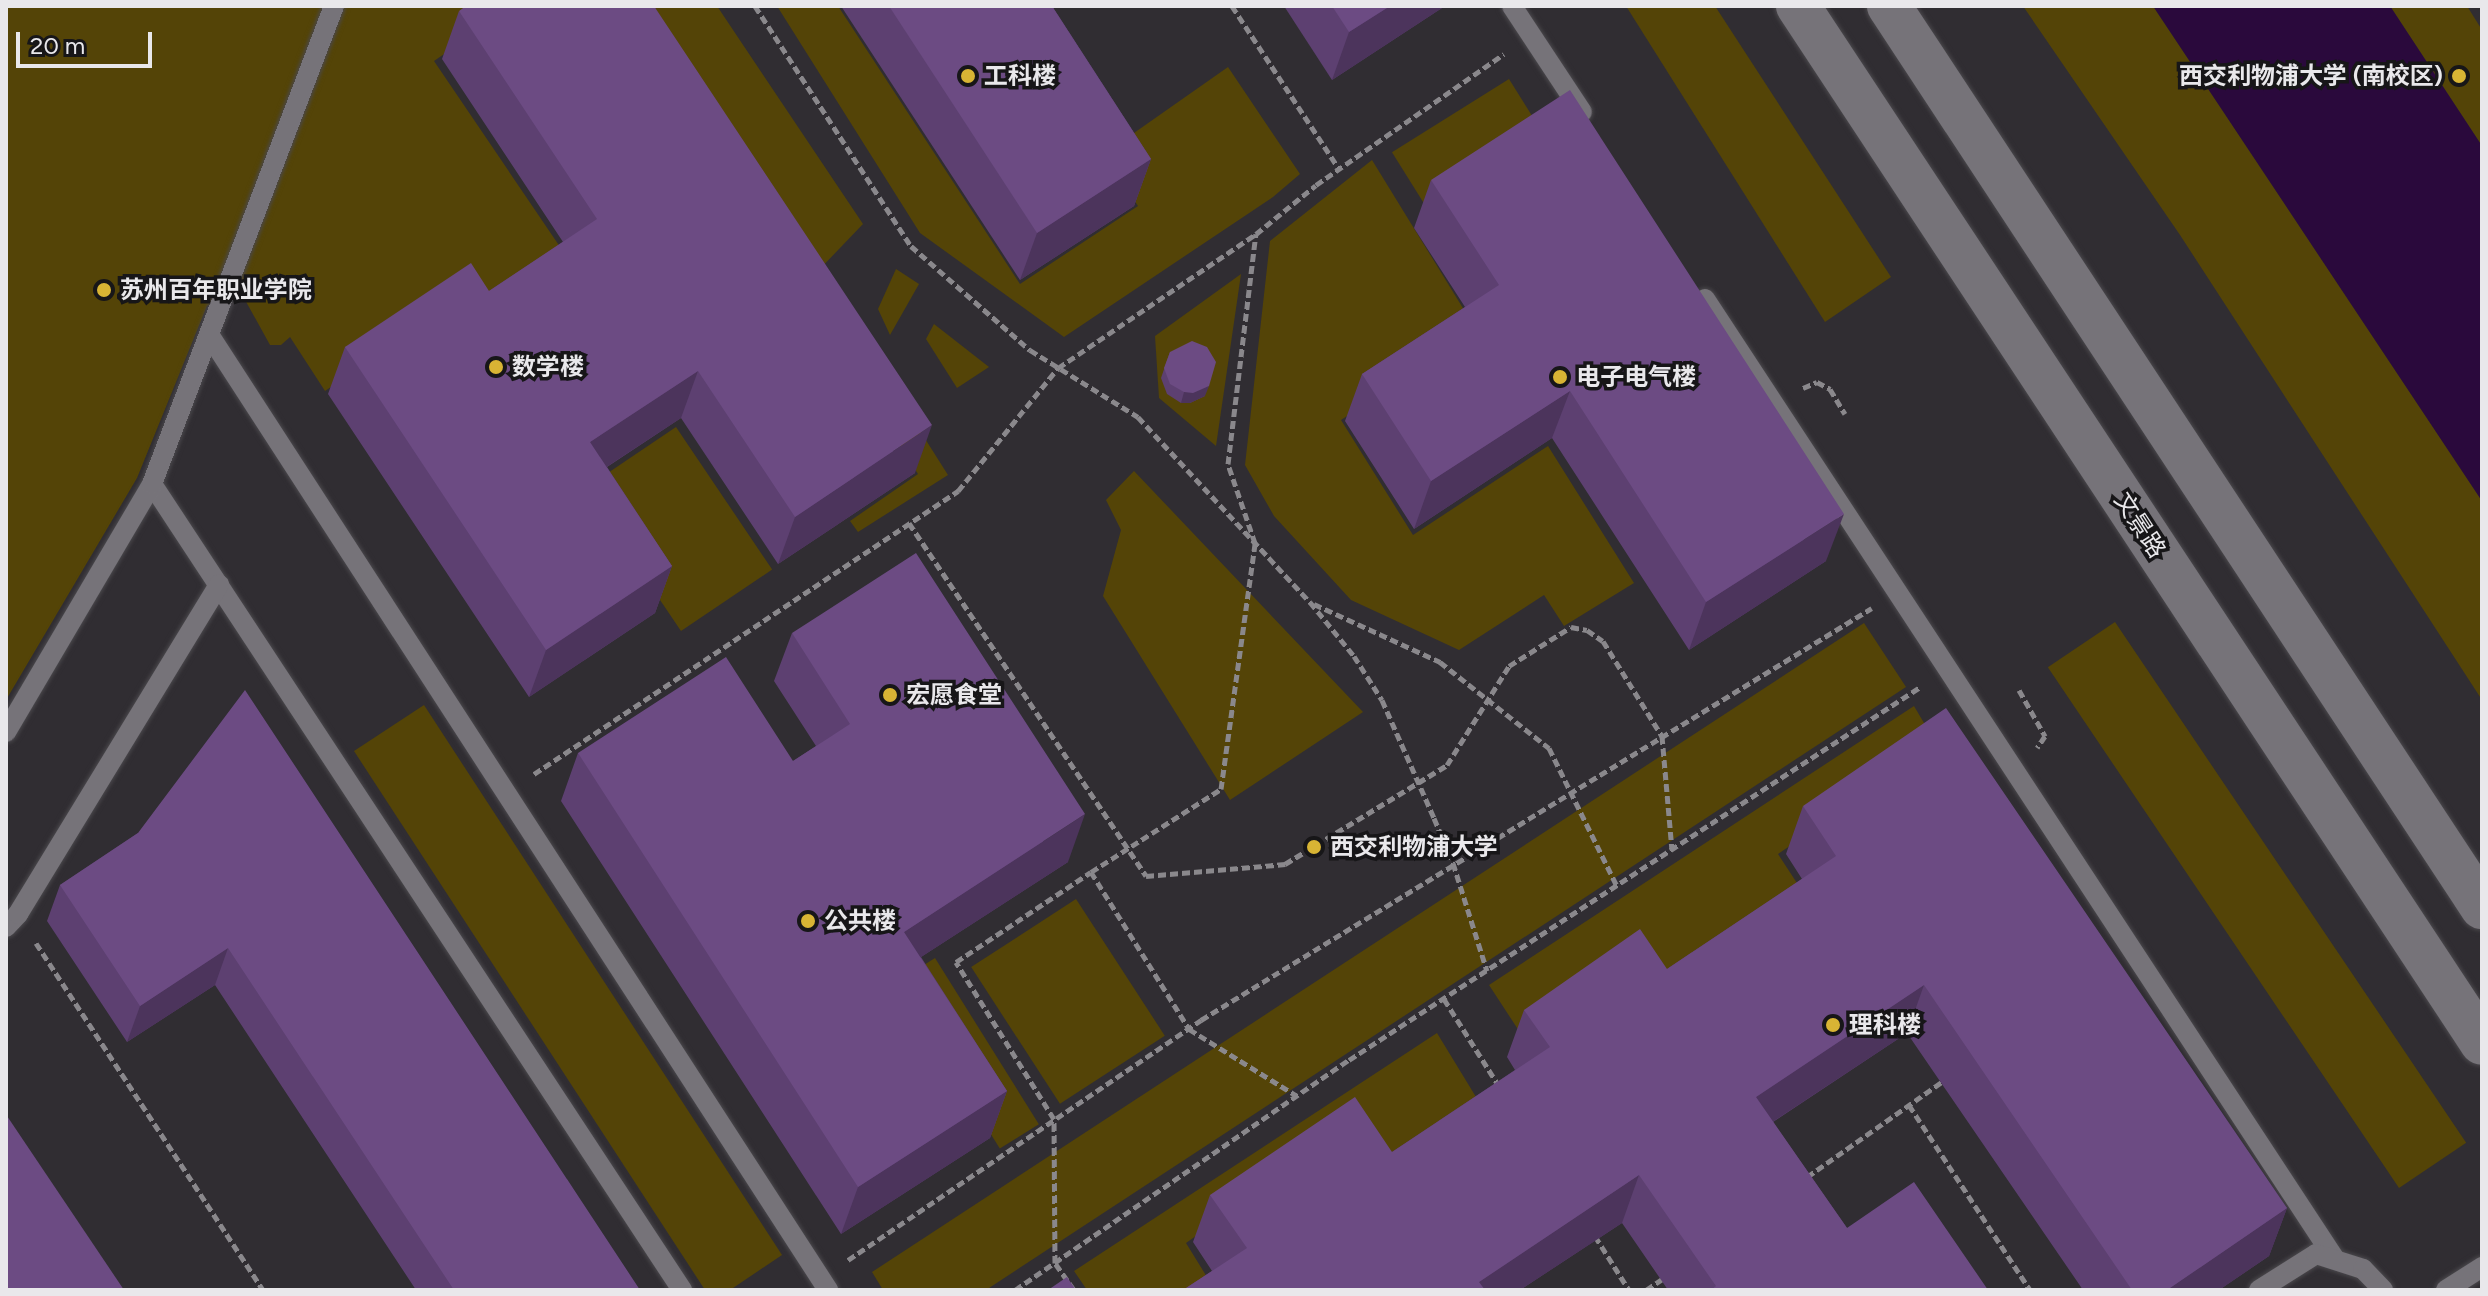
<!DOCTYPE html>
<meta charset="utf-8">
<style>
body{margin:0}
#map{position:relative;width:2488px;height:1296px;overflow:hidden;background:#302d32;font-family:Figtree,"Noto Sans SC",sans-serif}
div>[style]{position:absolute}
.green>*{inset:0;background:#544407;transform-origin:0 0}
.water>*{inset:0;background:#2a093c}
.path>*{height:5px;margin-top:-2.5px;transform-origin:0;background:repeating-linear-gradient(90deg,#8a888c 0 8px,transparent 0 12px)}
.roads{filter:drop-shadow(0 0 2px #4a484c) drop-shadow(0 0 2px #4a484c)}
.lane>*{height:20px;margin:-10px;padding:0 10px;transform-origin:10px;border-radius:10px;background:#767379}
.secondary>*{height:44px;margin:-22px;padding:0 22px;transform-origin:22px;border-radius:22px;background:#767379}
.path-bridge>*{height:5px;margin-top:-2.5px;transform-origin:0;background:repeating-linear-gradient(90deg,#8a888c 0 8px,transparent 0 12px)}
.wall>*{inset:0;background:#5d4071}
.shaded-wall>*{inset:0;background:#4c345c}
.building>*{inset:0;background:#6c4b83}
.dots>*{width:22px;height:22px;translate:-50% -50%;box-sizing:border-box;border:4px solid #171618;border-radius:50%}
span{translate:-50% -50%;white-space:nowrap;text-align:center;line-height:1.15;-webkit-text-stroke:7px #171618;paint-order:stroke}
.poi-label{font-size:24px;color:#e9e8eb;font-weight:700}
.left{translate:0 -50%;text-align:left}
.right{translate:-100% -50%;text-align:right}
.street-label{font-size:24px;color:#e9e8eb}
.frame{position:absolute;inset:0;border:8px solid #e9e8eb;pointer-events:none}
.scale{position:absolute;left:16px;top:32px;width:136px;height:36px;box-sizing:border-box;border:4px solid #e9e8eb;border-top:0;padding-left:10px;font-size:24px;line-height:28px;white-space:nowrap;color:#e9e8eb;-webkit-text-stroke:6px #171618;paint-order:stroke}
</style>
<div id="map">
<div class="green">
<i style="clip-path:polygon(6px 6px,514px 6px,434px 61px,573px 266px,453px 304px,325px 391px,290px 337px,281px 345px,270px 345px,239px 289px,207px 306px,137px 478px,6px 700px)"></i>
<i style="clip-path:polygon(611px 6px,717px 6px,863px 224px,817px 272px)"></i>
<i style="clip-path:polygon(777px 6px,838px 6px,1020px 284px,1138px 206px,1104px 154px,1228px 67px,1300px 174px,1273px 197px,1064px 337px,920px 233px)"></i>
<i style="clip-path:polygon(1626px 6px,1715px 6px,1891px 277px,1825px 322px)"></i>
<i style="clip-path:polygon(2023px 6px,2153px 6px,2482px 501px,2482px 700px,2180px 235px)"></i>
<i style="clip-path:polygon(2390px 6px,2467px 6px,2482px 30px,2482px 146px)"></i>
<i style="left:1509px;top:79px;width:62px;height:138px;rotate:58deg"></i>
<i style="clip-path:polygon(1372px 160px,1477px 331px,1341px 420px,1413px 535px,1548px 446px,1634px 583px,1564px 626px,1544px 595px,1459px 650px,1351px 600px,1274px 516px,1245px 465px,1270px 241px)"></i>
<i style="clip-path:polygon(896px 269px,919px 284px,890px 335px,878px 309px)"></i>
<i style="clip-path:polygon(1241px 274px,1216px 446px,1159px 398px,1155px 336px)"></i>
<i style="clip-path:polygon(934px 324px,989px 367px,957px 388px,926px 339px)"></i>
<i style="clip-path:polygon(858px 333px,948px 475px,858px 532px,850px 521px,918px 474px,838px 347px)"></i>
<i style="left:676px;top:427px;width:172px;height:110px;rotate:56deg"></i>
<i style="clip-path:polygon(1134px 471px,1363px 712px,1230px 800px,1103px 596px,1121px 530px,1106px 500px)"></i>
<i style="left:2115px;top:622px;width:628px;height:81px;rotate:56deg"></i>
<i style="clip-path:polygon(1864px 623px,1906px 687px,986px 1290px,883px 1290px,872px 1272px)"></i>
<i style="clip-path:polygon(424px 705px,782px 1255px,730px 1290px,705px 1290px,354px 751px)"></i>
<i style="clip-path:polygon(1914px 706px,1937px 745px,1778px 854px,1810px 903px,1523px 1037px,1489px 985px)"></i>
<i style="left:1076px;top:899px;width:163px;height:125px;rotate:57deg"></i>
<i style="left:935px;top:958px;width:196px;height:46px;rotate:58deg"></i>
<i style="clip-path:polygon(1437px 1033px,1487px 1115px,1375px 1187px,1338px 1135px,1186px 1243px,1215px 1290px,1087px 1290px,1074px 1271px)"></i>
</div>
<div class="water">
<i style="clip-path:polygon(2153px 6px,2390px 6px,2482px 146px,2482px 501px)"></i>
</div>
<div class="path">
<i style="left:755px;top:6px;width:286px;rotate:57deg"></i>
<i style="left:911px;top:246px;width:158px;rotate:41.2deg"></i>
<i style="left:1030px;top:350px;width:127px;rotate:31.8deg"></i>
<i style="left:1138px;top:417px;width:253px;rotate:47.1deg"></i>
<i style="left:1310px;top:602px;width:70px;rotate:50.8deg"></i>
<i style="left:1354px;top:656px;width:52px;rotate:57.5deg"></i>
<i style="left:1232px;top:6px;width:195px;rotate:56.7deg"></i>
<i style="left:1803px;top:388px;width:15px;rotate:-23deg"></i>
<i style="left:1817px;top:382px;width:15px;rotate:28deg"></i>
<i style="left:1830px;top:389px;width:29px;rotate:59deg"></i>
<i style="left:909px;top:523px;width:425px;rotate:56.1deg"></i>
<i style="left:1146px;top:876px;width:140px;rotate:-4.9deg"></i>
<i style="left:1285px;top:864px;width:190px;rotate:-31.4deg"></i>
<i style="left:1447px;top:765px;width:117px;rotate:-57.9deg"></i>
<i style="left:1509px;top:666px;width:73px;rotate:-32.2deg"></i>
<i style="left:1571px;top:627px;width:16px;rotate:11deg"></i>
<i style="left:1587px;top:630px;width:19px;rotate:35deg"></i>
<i style="left:1603px;top:641px;width:112px;rotate:58.2deg"></i>
<i style="left:1662px;top:736px;width:114px;rotate:85deg"></i>
<i style="left:1314px;top:604px;width:139px;rotate:24.7deg"></i>
<i style="left:2019px;top:690px;width:53px;rotate:60.5deg"></i>
<i style="left:2045px;top:736px;width:14px;rotate:124deg"></i>
<i style="left:1549px;top:748px;width:154px;rotate:63.8deg"></i>
<i style="left:534px;top:774px;width:510px;rotate:-33.72deg"></i>
<i style="left:958px;top:491px;width:159px;rotate:-50.9deg"></i>
<i style="left:1058px;top:368px;width:239px;rotate:-34.1deg"></i>
<i style="left:1221px;top:789px;width:248px;rotate:-82.1deg"></i>
<i style="left:1255px;top:543px;width:83px;rotate:-108.9deg"></i>
<i style="left:1228px;top:464px;width:232px;rotate:-83.1deg"></i>
<i style="left:1256px;top:234px;width:77px;rotate:-39.2deg"></i>
<i style="left:1316px;top:185px;width:229px;rotate:-34.9deg"></i>
<i style="left:1434px;top:818px;width:49px;rotate:67.1deg"></i>
<i style="left:1453px;top:863px;width:113px;rotate:72.5deg"></i>
<i style="left:36px;top:943px;width:415px;rotate:56.8deg"></i>
<i style="left:1444px;top:999px;width:103px;rotate:57.7deg"></i>
<i style="left:1909px;top:1105px;width:221px;rotate:56.8deg"></i>
<i style="left:1807px;top:1177px;width:170px;rotate:-35.2deg"></i>
<i style="left:1595px;top:1236px;width:64px;rotate:57.8deg"></i>
<i style="left:848px;top:1260px;width:427px;rotate:-34.2deg"></i>
<i style="left:1201px;top:1020px;width:787px;rotate:-31.55deg"></i>
<i style="left:1015px;top:1290px;width:406px;rotate:-34.6deg"></i>
<i style="left:1349px;top:1060px;width:682px;rotate:-33.15deg"></i>
<i style="left:1074px;top:1290px;width:33px;rotate:-125deg"></i>
<i style="left:1055px;top:1263px;width:144px;rotate:-90.4deg"></i>
<i style="left:1054px;top:1119px;width:185px;rotate:-122deg"></i>
<i style="left:956px;top:962px;width:162px;rotate:-33.7deg"></i>
<i style="left:1091px;top:872px;width:185px;rotate:58deg"></i>
<i style="left:1189px;top:1029px;width:127px;rotate:31.8deg"></i>
<i style="left:1646px;top:1290px;width:23px;rotate:-34deg"></i>
</div>
<div class="roads">
<div class="lane">
<i style="left:1512px;top:6px;width:127px;rotate:56.6deg"></i>
<i style="left:1705px;top:299px;width:1148px;rotate:56.73deg"></i>
<i style="left:210px;top:336px;width:1137px;rotate:57.06deg"></i>
<i style="left:152px;top:484px;width:965px;rotate:56.67deg"></i>
<i style="left:6px;top:732px;width:288px;rotate:-59.5deg"></i>
<i style="left:152px;top:484px;width:511px;rotate:-69.16deg"></i>
<i style="left:6px;top:927px;width:18px;rotate:-47deg"></i>
<i style="left:18px;top:914px;width:386px;rotate:-58.6deg"></i>
<i style="left:2259px;top:1290px;width:67px;rotate:-32.3deg"></i>
<i style="left:2316px;top:1254px;width:49px;rotate:17.7deg"></i>
<i style="left:2363px;top:1269px;width:29px;rotate:46deg"></i>
<i style="left:2446px;top:1290px;width:43px;rotate:-32.6deg"></i>
</div>
<div class="secondary">
<i style="left:1798px;top:6px;width:1242px;rotate:56.59deg"></i>
<i style="left:1889px;top:6px;width:1079px;rotate:56.65deg"></i>
</div>
</div>
<div class="path-bridge">
<i style="left:1440px;top:662px;width:139px;rotate:38.3deg"></i>
<i style="left:1382px;top:700px;width:129px;rotate:66.2deg"></i>
<i style="left:1091px;top:872px;width:154px;rotate:-32.6deg"></i>
</div>
<div class="wall">
<i style="clip-path:polygon(841px 6px,1052px 6px,1151px 159px,1134px 206px,1020px 280px)"></i>
<i style="clip-path:polygon(1284px 6px,1445px 6px,1332px 80px)"></i>
<i style="clip-path:polygon(459px 11px,915px 473px,778px 564px,681px 418px,607px 467px,672px 566px,655px 613px,529px 697px,328px 394px,345px 347px,489px 291px,563px 242px,442px 59px)"></i>
<i style="clip-path:polygon(1431px 180px,1826px 561px,1689px 650px,1552px 438px,1414px 529px,1345px 421px,1362px 374px,1465px 307px,1414px 228px)"></i>
<i style="clip-path:polygon(1170px 352px,1205px 396px,1190px 403px,1181px 403px,1167px 394px,1161px 378px)"></i>
<i style="clip-path:polygon(792px 633px,1068px 862px,921px 957px,1007px 1091px,990px 1138px,841px 1234px,561px 801px,578px 753px,793px 761px,816px 746px,774px 681px)"></i>
<i style="clip-path:polygon(1803px 806px,2287px 1208px,2269px 1256px,2219px 1290px,2083px 1290px,1907px 1033px,1773px 1122px,1847px 1228px,1988px 1290px,1668px 1290px,1622px 1223px,1520px 1290px,1183px 1290px,1212px 1271px,1193px 1242px,1210px 1195px,1392px 1152px,1515px 1070px,1507px 1057px,1524px 1010px,1667px 969px,1802px 879px,1786px 854px)"></i>
<i style="clip-path:polygon(138px 833px,640px 1290px,416px 1290px,215px 985px,127px 1042px,47px 921px,60px 885px)"></i>
</div>
<div class="shaded-wall">
<i style="clip-path:polygon(1390px 6px,1445px 6px,1332px 80px,1349px 32px)"></i>
<i style="clip-path:polygon(1151px 159px,1134px 206px,1020px 280px,1037px 233px)"></i>
<i style="clip-path:polygon(698px 371px,681px 418px,573px 489px,590px 442px)"></i>
<i style="clip-path:polygon(1209px 386px,1205px 396px,1190px 403px,1181px 403px,1184px 392px)"></i>
<i style="clip-path:polygon(1570px 391px,1552px 438px,1414px 529px,1431px 481px)"></i>
<i style="clip-path:polygon(932px 425px,915px 473px,778px 564px,795px 517px)"></i>
<i style="clip-path:polygon(1844px 514px,1826px 561px,1689px 650px,1706px 602px)"></i>
<i style="clip-path:polygon(672px 566px,655px 613px,529px 697px,546px 650px)"></i>
<i style="clip-path:polygon(1085px 814px,1068px 862px,887px 979px,904px 932px)"></i>
<i style="clip-path:polygon(228px 948px,215px 985px,127px 1042px,140px 1006px)"></i>
<i style="clip-path:polygon(1924px 985px,1907px 1033px,1739px 1144px,1756px 1097px)"></i>
<i style="clip-path:polygon(1007px 1091px,990px 1138px,841px 1234px,858px 1187px)"></i>
<i style="clip-path:polygon(1639px 1175px,1622px 1223px,1520px 1290px,1476px 1290px,1479px 1282px)"></i>
<i style="clip-path:polygon(2287px 1208px,2269px 1256px,2219px 1290px,2167px 1290px)"></i>
</div>
<div class="building">
<i style="clip-path:polygon(466px 6px,654px 6px,932px 425px,795px 517px,698px 371px,590px 442px,672px 566px,546px 650px,345px 347px,471px 263px,489px 291px,597px 219px,459px 11px)"></i>
<i style="clip-path:polygon(889px 6px,1052px 6px,1151px 159px,1037px 233px)"></i>
<i style="clip-path:polygon(1332px 6px,1390px 6px,1349px 32px)"></i>
<i style="clip-path:polygon(1570px 90px,1844px 514px,1706px 602px,1570px 391px,1431px 481px,1362px 374px,1499px 285px,1431px 180px)"></i>
<i style="clip-path:polygon(1192px 341px,1207px 347px,1216px 362px,1209px 386px,1193px 393px,1184px 392px,1170px 384px,1164px 368px,1170px 352px)"></i>
<i style="clip-path:polygon(916px 553px,1085px 814px,904px 932px,1007px 1091px,858px 1187px,578px 753px,726px 657px,793px 761px,850px 724px,792px 633px)"></i>
<i style="clip-path:polygon(245px 690px,640px 1290px,454px 1290px,228px 948px,140px 1006px,60px 885px,138px 833px)"></i>
<i style="clip-path:polygon(1946px 708px,2287px 1208px,2167px 1290px,2132px 1290px,1924px 985px,1756px 1097px,1847px 1228px,1914px 1182px,1988px 1290px,1711px 1290px,1716px 1286px,1639px 1175px,1479px 1282px,1485px 1290px,1183px 1290px,1247px 1248px,1210px 1195px,1355px 1097px,1392px 1152px,1550px 1047px,1524px 1010px,1640px 929px,1667px 969px,1836px 856px,1803px 806px)"></i>
<i style="clip-path:polygon(6px 1116px,7px 1116px,124px 1290px,6px 1290px)"></i>
<i style="clip-path:polygon(1067px 1277px,1076px 1290px,1048px 1290px)"></i>
</div>
<div class="dots">
<i style="left:968px;top:76px;background:#d8b434"></i>
<i style="left:2459px;top:76px;background:#d8b434"></i>
<i style="left:104px;top:290px;background:#d8b434"></i>
<i style="left:496px;top:367px;background:#d8b434"></i>
<i style="left:1560px;top:377px;background:#d8b434"></i>
<i style="left:890px;top:695px;background:#d8b434"></i>
<i style="left:1314px;top:847px;background:#d8b434"></i>
<i style="left:808px;top:921px;background:#d8b434"></i>
<i style="left:1833px;top:1025px;background:#d8b434"></i>
</div>
<div class="poi-label">
<span class="left" style="left:984px;top:76px">工科楼</span>
<span class="right" style="left:2443px;top:76px">西交利物浦大学 (南校区)</span>
<span class="left" style="left:120px;top:290px">苏州百年职业学院</span>
<span class="left" style="left:512px;top:367px">数学楼</span>
<span class="left" style="left:1576px;top:377px">电子电气楼</span>
<span class="left" style="left:906px;top:695px">宏愿食堂</span>
<span class="left" style="left:1330px;top:847px">西交利物浦大学</span>
<span class="left" style="left:824px;top:921px">公共楼</span>
<span class="left" style="left:1849px;top:1025px">理科楼</span>
</div>
<div class="street-label">
<span style="left:2140px;top:525px;rotate:57deg">文景路</span>
</div>
<div class="frame"></div>
<div class="scale">20 m</div>
</div>
